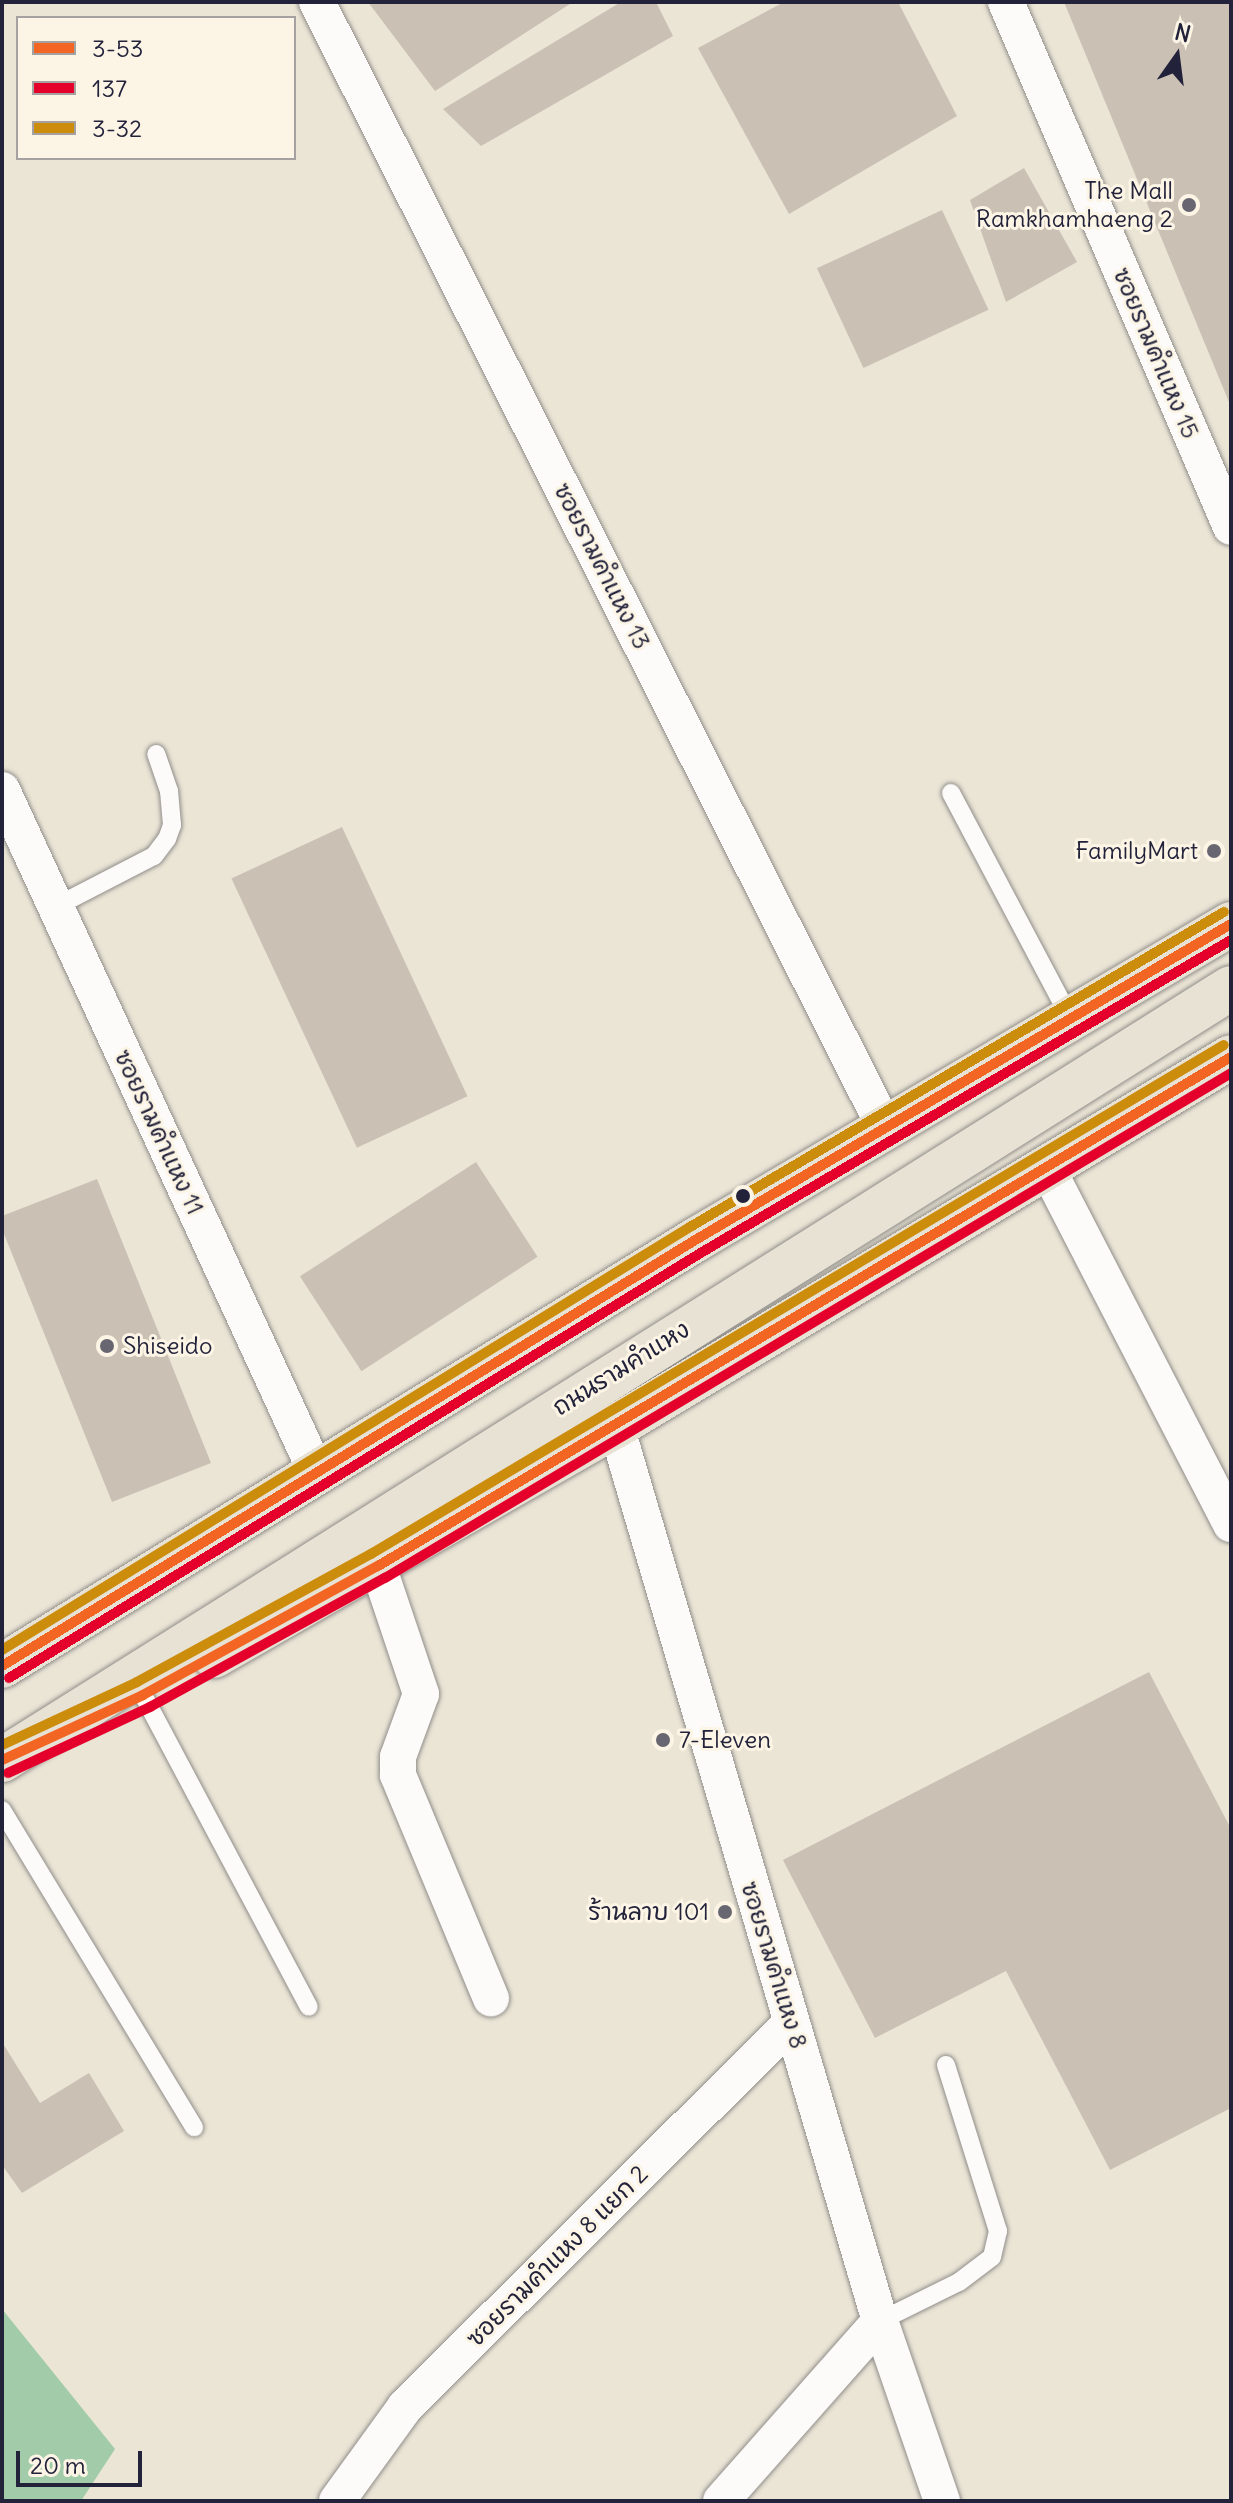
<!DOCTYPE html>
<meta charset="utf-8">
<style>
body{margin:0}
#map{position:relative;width:1233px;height:2503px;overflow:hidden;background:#ebe5d6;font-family:Delius,"Playpen Sans Thai",sans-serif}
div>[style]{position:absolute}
.forest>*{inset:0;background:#a2cca9}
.building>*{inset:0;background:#cbc0b4;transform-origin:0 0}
.roads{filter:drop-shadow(0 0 2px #908e8a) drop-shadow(0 0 2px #908e8a)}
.service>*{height:18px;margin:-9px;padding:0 9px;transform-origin:9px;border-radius:9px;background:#fcfbf9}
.minor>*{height:36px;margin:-18px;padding:0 18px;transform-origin:18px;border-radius:18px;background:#fcfbf9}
.primary>*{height:44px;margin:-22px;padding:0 22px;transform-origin:22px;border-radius:22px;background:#e8e2d5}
.bus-1>*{height:10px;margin:-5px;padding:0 5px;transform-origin:5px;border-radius:5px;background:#f26522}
.bus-2>*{height:10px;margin:-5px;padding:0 5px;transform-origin:5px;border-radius:5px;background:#e4002b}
.bus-3>*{height:10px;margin:-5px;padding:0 5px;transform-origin:5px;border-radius:5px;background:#cc8c0c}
.dots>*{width:22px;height:22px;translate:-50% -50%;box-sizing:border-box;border:4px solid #fcf5e5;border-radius:50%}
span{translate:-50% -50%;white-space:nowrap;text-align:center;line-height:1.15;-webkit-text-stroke:6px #fcf5e5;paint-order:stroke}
.poi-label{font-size:24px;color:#22223b}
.right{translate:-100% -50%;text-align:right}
.left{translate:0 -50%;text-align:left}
.street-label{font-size:24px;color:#22223b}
.frame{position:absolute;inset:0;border:4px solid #22223b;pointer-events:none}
.legend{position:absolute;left:16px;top:16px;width:280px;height:144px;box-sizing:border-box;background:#fcf5e5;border:2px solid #a5a1a1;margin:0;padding:10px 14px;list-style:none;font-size:24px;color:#22223b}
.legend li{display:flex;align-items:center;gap:16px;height:40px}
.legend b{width:40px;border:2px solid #a5a1a1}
.north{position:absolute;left:1137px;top:16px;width:80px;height:80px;-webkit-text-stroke:6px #fcf5e5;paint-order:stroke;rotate:14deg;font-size:22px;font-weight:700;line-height:32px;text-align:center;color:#22223b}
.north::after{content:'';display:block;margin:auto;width:28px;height:36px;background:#22223b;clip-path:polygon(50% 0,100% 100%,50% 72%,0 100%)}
.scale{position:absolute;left:16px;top:2451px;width:126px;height:36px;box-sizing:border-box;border:4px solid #22223b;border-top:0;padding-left:10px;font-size:24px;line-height:28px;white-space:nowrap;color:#22223b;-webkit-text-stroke:6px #fcf5e5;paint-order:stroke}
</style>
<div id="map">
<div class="forest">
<i style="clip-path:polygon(2px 2309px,115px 2449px,81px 2501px,2px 2501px)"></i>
</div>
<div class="building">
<i style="clip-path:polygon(368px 2px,573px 2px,435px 91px)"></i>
<i style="clip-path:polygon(621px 2px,656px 2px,673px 36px,481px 146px,443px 109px)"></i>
<i style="clip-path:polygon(784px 2px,898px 2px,957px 116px,789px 214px,698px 48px)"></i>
<i style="clip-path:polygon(1064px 2px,1231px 2px,1231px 407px)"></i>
<i style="clip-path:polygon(1024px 168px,1077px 262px,1006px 302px,970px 200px)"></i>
<i style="left:942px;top:210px;width:110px;height:138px;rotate:65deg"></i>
<i style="left:342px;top:827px;width:297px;height:122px;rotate:65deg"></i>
<i style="left:476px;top:1162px;width:113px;height:210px;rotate:57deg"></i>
<i style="clip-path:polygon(97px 1179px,211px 1463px,112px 1502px,2px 1229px,2px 1216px)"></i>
<i style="clip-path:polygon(1149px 1672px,1231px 1829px,1231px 2108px,1110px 2170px,1006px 1971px,875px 2038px,783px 1860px)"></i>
<i style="clip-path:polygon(2px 2042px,40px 2103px,89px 2073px,124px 2131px,22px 2193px,2px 2165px)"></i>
</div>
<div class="roads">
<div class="service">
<i style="left:951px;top:793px;width:255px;rotate:62.1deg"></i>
<i style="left:55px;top:907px;width:111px;rotate:-27.3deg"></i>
<i style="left:154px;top:856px;width:21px;rotate:-53deg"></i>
<i style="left:167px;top:839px;width:15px;rotate:-70deg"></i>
<i style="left:172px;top:825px;width:34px;rotate:-95deg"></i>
<i style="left:169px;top:791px;width:39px;rotate:-109deg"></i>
<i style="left:143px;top:1695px;width:353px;rotate:62deg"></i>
<i style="left:2px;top:1810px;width:371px;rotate:58.8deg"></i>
<i style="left:880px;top:2321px;width:88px;rotate:-26.3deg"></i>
<i style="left:959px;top:2282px;width:41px;rotate:-37.1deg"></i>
<i style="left:992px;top:2257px;width:27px;rotate:-77deg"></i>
<i style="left:998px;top:2231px;width:174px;rotate:-107.4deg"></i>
</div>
<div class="minor">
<i style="left:317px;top:2px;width:1263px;rotate:63.23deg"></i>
<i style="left:1006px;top:2px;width:571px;rotate:66.8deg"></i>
<i style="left:2px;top:790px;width:753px;rotate:65.27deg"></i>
<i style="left:1046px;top:1166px;width:403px;rotate:62.7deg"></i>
<i style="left:616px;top:1426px;width:933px;rotate:73.57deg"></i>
<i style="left:880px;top:2321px;width:190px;rotate:71deg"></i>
<i style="left:378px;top:1566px;width:135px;rotate:71.4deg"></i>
<i style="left:421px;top:1694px;width:67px;rotate:110.1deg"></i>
<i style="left:398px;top:1757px;width:18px;rotate:90deg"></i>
<i style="left:398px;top:1775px;width:242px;rotate:67.4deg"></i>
<i style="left:337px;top:2501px;width:116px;rotate:-54.1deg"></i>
<i style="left:405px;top:2407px;width:544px;rotate:-44.85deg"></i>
<i style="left:721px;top:2501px;width:240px;rotate:-48.5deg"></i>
</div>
<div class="primary">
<i style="left:214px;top:1656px;width:463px;rotate:-29.8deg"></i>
<i style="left:616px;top:1426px;width:717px;rotate:-30.96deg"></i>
<i style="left:2px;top:1666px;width:816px;rotate:-31.57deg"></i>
<i style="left:697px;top:1239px;width:620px;rotate:-30.54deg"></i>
<i style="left:2px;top:1760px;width:1451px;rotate:-32.14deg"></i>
</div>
</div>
<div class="bus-1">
<i style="left:2px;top:1666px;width:816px;rotate:-31.57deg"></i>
<i style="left:697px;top:1239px;width:620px;rotate:-30.54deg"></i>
<i style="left:2px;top:1760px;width:155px;rotate:-24.7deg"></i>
<i style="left:143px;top:1695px;width:268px;rotate:-28.8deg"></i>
<i style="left:378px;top:1566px;width:993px;rotate:-30.83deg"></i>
</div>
<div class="bus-2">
<i style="left:9px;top:1678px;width:816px;rotate:-31.57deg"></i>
<i style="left:704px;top:1251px;width:612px;rotate:-30.55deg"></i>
<i style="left:8px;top:1773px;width:157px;rotate:-24.9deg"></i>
<i style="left:150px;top:1707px;width:268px;rotate:-28.8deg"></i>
<i style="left:385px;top:1578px;width:985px;rotate:-30.83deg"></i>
</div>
<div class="bus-3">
<i style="left:2px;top:1650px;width:808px;rotate:-31.58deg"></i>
<i style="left:690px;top:1227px;width:620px;rotate:-30.54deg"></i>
<i style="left:2px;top:1745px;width:149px;rotate:-25deg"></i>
<i style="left:137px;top:1682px;width:267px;rotate:-28.7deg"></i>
<i style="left:371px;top:1554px;width:993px;rotate:-30.83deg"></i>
</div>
<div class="dots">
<i style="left:1189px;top:205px;background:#686671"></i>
<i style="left:1214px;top:851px;background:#686671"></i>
<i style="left:743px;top:1196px;background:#22223b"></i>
<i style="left:107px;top:1346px;background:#686671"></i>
<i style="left:663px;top:1740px;background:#686671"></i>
<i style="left:725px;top:1912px;background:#686671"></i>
</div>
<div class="poi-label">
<span class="right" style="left:1173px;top:205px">The Mall<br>Ramkhamhaeng 2</span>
<span class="right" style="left:1198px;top:851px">FamilyMart</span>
<span class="left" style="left:123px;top:1346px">Shiseido</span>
<span class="left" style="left:679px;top:1740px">7-Eleven</span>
<span class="right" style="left:709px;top:1912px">ร้านลาบ 101</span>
</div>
<div class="street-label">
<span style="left:1156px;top:353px;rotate:67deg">ซอยรามคำแหง 15</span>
<span style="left:602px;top:566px;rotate:63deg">ซอยรามคำแหง 13</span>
<span style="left:159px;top:1132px;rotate:65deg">ซอยรามคำแหง 11</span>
<span style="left:621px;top:1368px;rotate:-32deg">ถนนรามคำแหง</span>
<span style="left:774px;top:1965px;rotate:73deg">ซอยรามคำแหง 8</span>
<span style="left:557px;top:2256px;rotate:-45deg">ซอยรามคำแหง 8 แยก 2</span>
</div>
<div class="frame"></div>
<ul class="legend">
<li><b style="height:10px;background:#f26522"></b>3-53</li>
<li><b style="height:10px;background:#e4002b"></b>137</li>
<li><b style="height:10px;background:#cc8c0c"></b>3-32</li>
</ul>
<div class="north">N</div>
<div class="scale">20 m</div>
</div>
